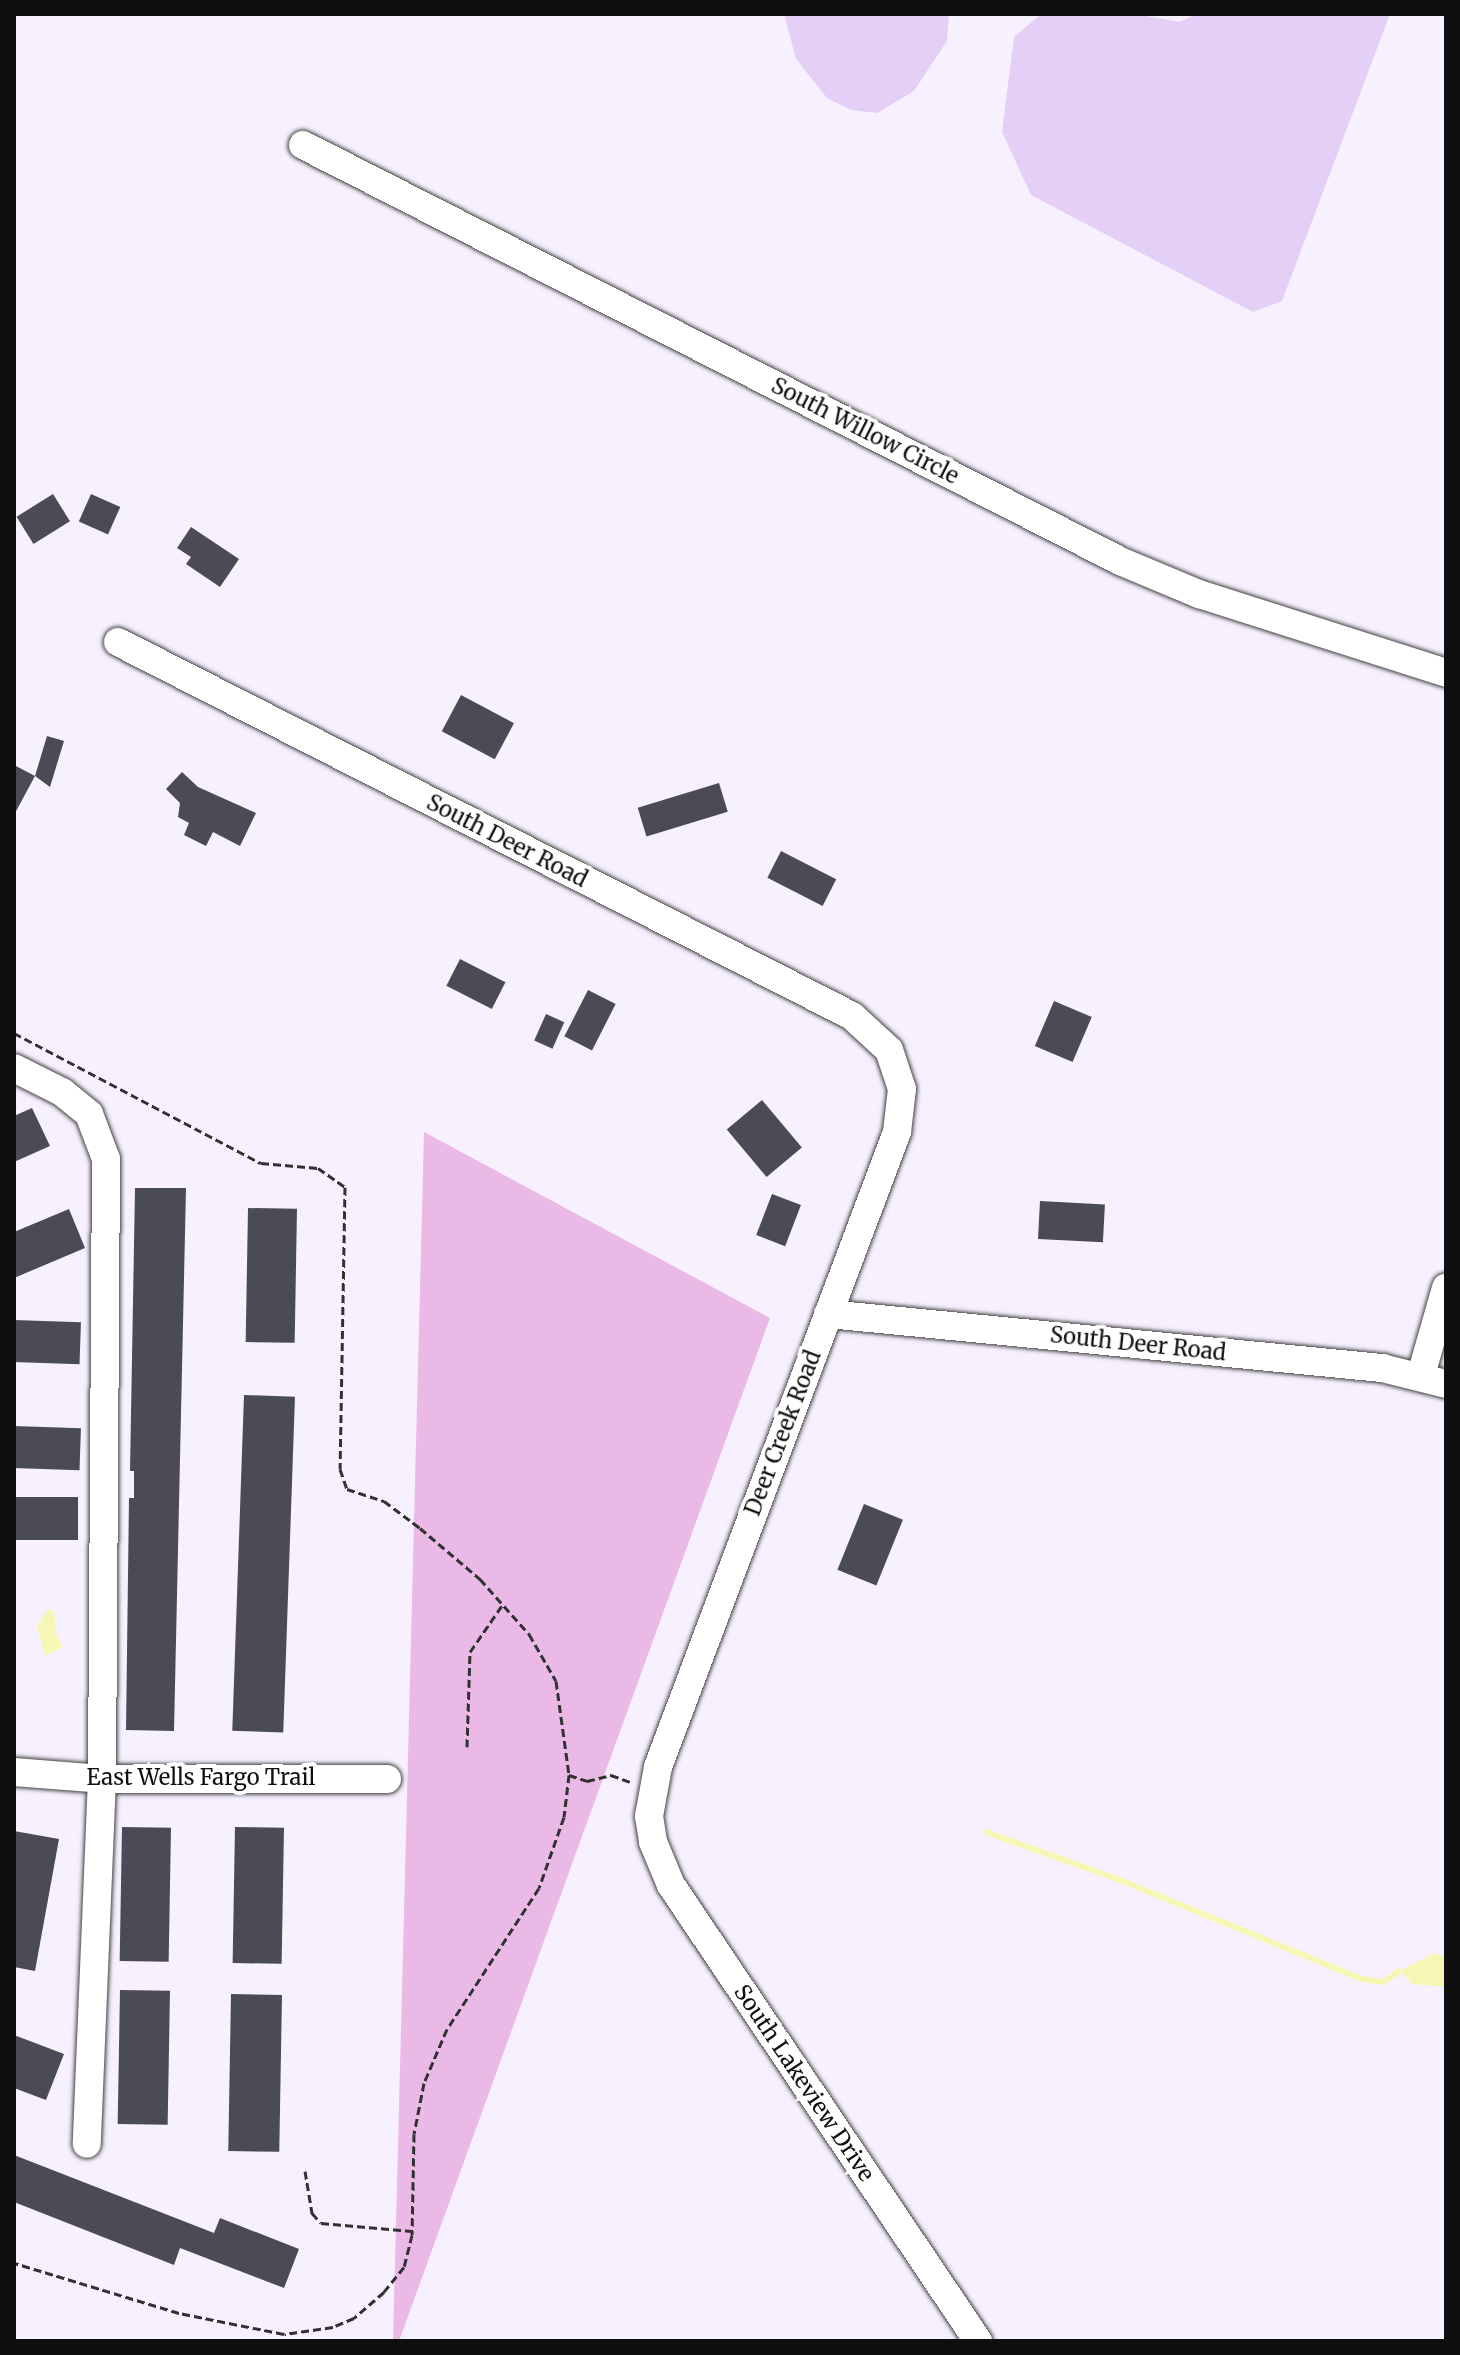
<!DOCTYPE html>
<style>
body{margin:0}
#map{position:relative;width:1460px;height:2355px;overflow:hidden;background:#f7f1ff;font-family:Merriweather,serif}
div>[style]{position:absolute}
.farmland>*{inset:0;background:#e4d0f6}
.green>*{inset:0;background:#ebb9e5}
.water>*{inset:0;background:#f7f7b5}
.stream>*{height:6px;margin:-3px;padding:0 3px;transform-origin:3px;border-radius:3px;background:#f7f7b5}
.building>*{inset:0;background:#4b4b58;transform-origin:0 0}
.path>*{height:3px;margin-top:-1.5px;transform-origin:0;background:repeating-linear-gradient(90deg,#313131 0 8px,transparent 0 12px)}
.roads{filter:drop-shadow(0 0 2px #424242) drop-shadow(0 0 2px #424242)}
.minor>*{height:28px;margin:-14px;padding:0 14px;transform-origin:14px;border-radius:14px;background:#fff}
span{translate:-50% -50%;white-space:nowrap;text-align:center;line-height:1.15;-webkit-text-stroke:8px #fff;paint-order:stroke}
.street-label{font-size:22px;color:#0f0f0f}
.frame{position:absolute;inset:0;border:16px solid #0f0f0f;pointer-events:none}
</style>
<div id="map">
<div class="farmland">
<i style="clip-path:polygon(784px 14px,949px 14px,947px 41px,914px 91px,877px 113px,851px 110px,827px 98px,796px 59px)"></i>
<i style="clip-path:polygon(1041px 14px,1135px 14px,1180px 22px,1196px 14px,1390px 14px,1282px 301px,1253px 312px,1031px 195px,1002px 132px,1014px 37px)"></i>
</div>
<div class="green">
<i style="clip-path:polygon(424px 1132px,770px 1318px,399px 2341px,393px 2341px)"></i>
</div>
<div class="water">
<i style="clip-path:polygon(48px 1609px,54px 1611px,56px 1634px,63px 1647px,45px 1656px,37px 1626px)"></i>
<i style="clip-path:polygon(1434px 1953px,1446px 1957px,1446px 1987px,1412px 1984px,1400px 1971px)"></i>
</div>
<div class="stream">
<i style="left:986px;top:1832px;width:142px;rotate:19.7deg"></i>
<i style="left:1120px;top:1880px;width:261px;rotate:22.3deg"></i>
<i style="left:1361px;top:1979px;width:22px;rotate:8deg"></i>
<i style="left:1383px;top:1982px;width:20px;rotate:-33deg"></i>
</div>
<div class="building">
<i style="left:53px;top:494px;width:32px;height:43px;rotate:58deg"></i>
<i style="left:91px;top:494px;width:32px;height:30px;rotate:24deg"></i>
<i style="clip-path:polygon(191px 527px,239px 559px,220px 587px,186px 564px,191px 557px,177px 548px)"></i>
<i style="left:461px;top:695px;width:60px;height:41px;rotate:28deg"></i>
<i style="clip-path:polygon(47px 736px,64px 741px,50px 787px,35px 776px)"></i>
<i style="clip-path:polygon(14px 765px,35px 776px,14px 815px)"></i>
<i style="clip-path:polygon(182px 772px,198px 787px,256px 813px,240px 846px,213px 832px,206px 846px,184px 835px,189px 823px,178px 817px,180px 803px,166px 789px)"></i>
<i style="left:719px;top:783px;width:30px;height:85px;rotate:73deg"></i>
<i style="left:781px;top:851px;width:62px;height:30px;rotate:27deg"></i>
<i style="left:460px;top:959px;width:51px;height:30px;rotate:27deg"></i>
<i style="left:588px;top:990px;width:31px;height:52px;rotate:27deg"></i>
<i style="left:1054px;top:1001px;width:41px;height:49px;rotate:23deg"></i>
<i style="left:546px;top:1014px;width:20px;height:29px;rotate:24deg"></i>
<i style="left:762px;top:1100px;width:62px;height:46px;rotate:50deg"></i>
<i style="clip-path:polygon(32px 1108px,50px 1146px,14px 1162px,14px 1116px)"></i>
<i style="clip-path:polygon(135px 1188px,186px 1188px,174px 1731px,126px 1730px,129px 1498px,134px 1498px,134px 1471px,130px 1471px)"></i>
<i style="left:772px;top:1194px;width:31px;height:44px;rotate:21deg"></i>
<i style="left:1040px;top:1201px;width:65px;height:38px;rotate:3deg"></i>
<i style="left:248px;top:1208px;width:49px;height:134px;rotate:1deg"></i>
<i style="clip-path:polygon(69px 1209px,85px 1248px,14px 1278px,14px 1232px)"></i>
<i style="left:14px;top:1320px;width:67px;height:42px;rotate:2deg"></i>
<i style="left:244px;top:1395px;width:51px;height:336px;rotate:2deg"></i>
<i style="left:14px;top:1426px;width:67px;height:42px;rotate:2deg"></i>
<i style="left:14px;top:1497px;width:64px;height:43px"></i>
<i style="left:864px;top:1504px;width:42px;height:71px;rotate:22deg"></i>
<i style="left:122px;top:1827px;width:49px;height:134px;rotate:1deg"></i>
<i style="left:235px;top:1827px;width:49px;height:136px;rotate:1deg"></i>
<i style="clip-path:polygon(14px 1831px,59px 1839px,35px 1971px,14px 1967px)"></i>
<i style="left:120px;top:1990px;width:50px;height:134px;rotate:1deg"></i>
<i style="left:231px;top:1994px;width:51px;height:157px;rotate:1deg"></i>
<i style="clip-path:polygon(14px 2035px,64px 2054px,46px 2100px,14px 2088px)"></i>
<i style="clip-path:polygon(14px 2155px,214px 2233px,220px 2218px,299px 2249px,284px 2288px,180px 2248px,174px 2265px,14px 2202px)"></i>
</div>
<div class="path">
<i style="left:14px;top:1033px;width:279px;rotate:27.8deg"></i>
<i style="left:261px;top:1163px;width:57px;rotate:5deg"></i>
<i style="left:318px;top:1168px;width:33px;rotate:35deg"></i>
<i style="left:345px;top:1187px;width:282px;rotate:91deg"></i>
<i style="left:340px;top:1469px;width:21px;rotate:71deg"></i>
<i style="left:347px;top:1489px;width:39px;rotate:18deg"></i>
<i style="left:384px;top:1501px;width:45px;rotate:36.9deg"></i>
<i style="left:420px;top:1528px;width:79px;rotate:40.4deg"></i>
<i style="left:480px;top:1579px;width:74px;rotate:48.3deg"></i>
<i style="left:529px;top:1634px;width:54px;rotate:60.1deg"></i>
<i style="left:556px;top:1681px;width:95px;rotate:82.1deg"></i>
<i style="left:569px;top:1775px;width:42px;rotate:96.8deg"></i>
<i style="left:564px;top:1817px;width:75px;rotate:109.4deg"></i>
<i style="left:539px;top:1888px;width:168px;rotate:123.1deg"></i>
<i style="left:447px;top:2029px;width:59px;rotate:113.1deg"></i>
<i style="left:424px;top:2083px;width:52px;rotate:101.1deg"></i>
<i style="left:414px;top:2134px;width:101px;rotate:91.1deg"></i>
<i style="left:412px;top:2235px;width:33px;rotate:104deg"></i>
<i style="left:404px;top:2267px;width:32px;rotate:129deg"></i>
<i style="left:384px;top:2292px;width:40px;rotate:139deg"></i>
<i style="left:354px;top:2318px;width:23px;rotate:157deg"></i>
<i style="left:333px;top:2327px;width:49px;rotate:171.9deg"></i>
<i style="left:284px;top:2334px;width:107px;rotate:-168.7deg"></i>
<i style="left:179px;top:2313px;width:172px;rotate:-163.1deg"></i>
<i style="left:467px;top:1747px;width:95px;rotate:-88.2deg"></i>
<i style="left:470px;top:1652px;width:58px;rotate:-55.5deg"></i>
<i style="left:569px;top:1775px;width:19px;rotate:18deg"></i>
<i style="left:587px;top:1781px;width:25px;rotate:-14deg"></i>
<i style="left:611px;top:1775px;width:23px;rotate:20deg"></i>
<i style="left:305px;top:2171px;width:43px;rotate:80.5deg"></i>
<i style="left:312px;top:2213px;width:13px;rotate:48deg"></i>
<i style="left:321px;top:2223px;width:91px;rotate:5deg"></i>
</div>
<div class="roads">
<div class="minor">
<i style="left:303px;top:145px;width:917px;rotate:26.98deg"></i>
<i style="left:1120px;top:561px;width:86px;rotate:22.7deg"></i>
<i style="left:1199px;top:594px;width:259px;rotate:17.7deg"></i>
<i style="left:118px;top:642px;width:824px;rotate:27deg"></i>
<i style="left:852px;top:1016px;width:50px;rotate:42.6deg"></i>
<i style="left:889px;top:1050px;width:41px;rotate:71.6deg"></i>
<i style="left:902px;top:1089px;width:43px;rotate:96.6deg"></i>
<i style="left:897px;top:1132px;width:678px;rotate:110.63deg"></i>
<i style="left:658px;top:1767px;width:50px;rotate:100.4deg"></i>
<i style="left:649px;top:1816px;width:26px;rotate:81deg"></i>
<i style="left:653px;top:1842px;width:47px;rotate:67.3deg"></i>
<i style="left:671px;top:1885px;width:550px;rotate:56.05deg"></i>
<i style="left:14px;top:1068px;width:54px;rotate:26.6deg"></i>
<i style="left:62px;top:1092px;width:35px;rotate:39deg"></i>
<i style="left:89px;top:1114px;width:48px;rotate:69.3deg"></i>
<i style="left:106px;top:1159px;width:620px;rotate:90.37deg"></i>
<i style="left:102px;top:1779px;width:365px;rotate:92.4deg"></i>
<i style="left:828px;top:1314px;width:557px;rotate:5.57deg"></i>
<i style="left:1382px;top:1368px;width:66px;rotate:14deg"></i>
<i style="left:1421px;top:1375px;width:91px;rotate:-74deg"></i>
<i style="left:14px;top:1772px;width:88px;rotate:4.5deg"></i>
<i style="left:102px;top:1779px;width:285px"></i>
</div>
</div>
<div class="street-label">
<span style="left:865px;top:431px;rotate:27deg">South Willow Circle</span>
<span style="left:507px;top:841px;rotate:27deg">South Deer Road</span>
<span style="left:1138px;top:1344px;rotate:6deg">South Deer Road</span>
<span style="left:783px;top:1433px;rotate:-69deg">Deer Creek Road</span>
<span style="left:201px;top:1778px">East Wells Fargo Trail</span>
<span style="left:804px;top:2083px;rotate:56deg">South Lakeview Drive</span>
</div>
<div class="frame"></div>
</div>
